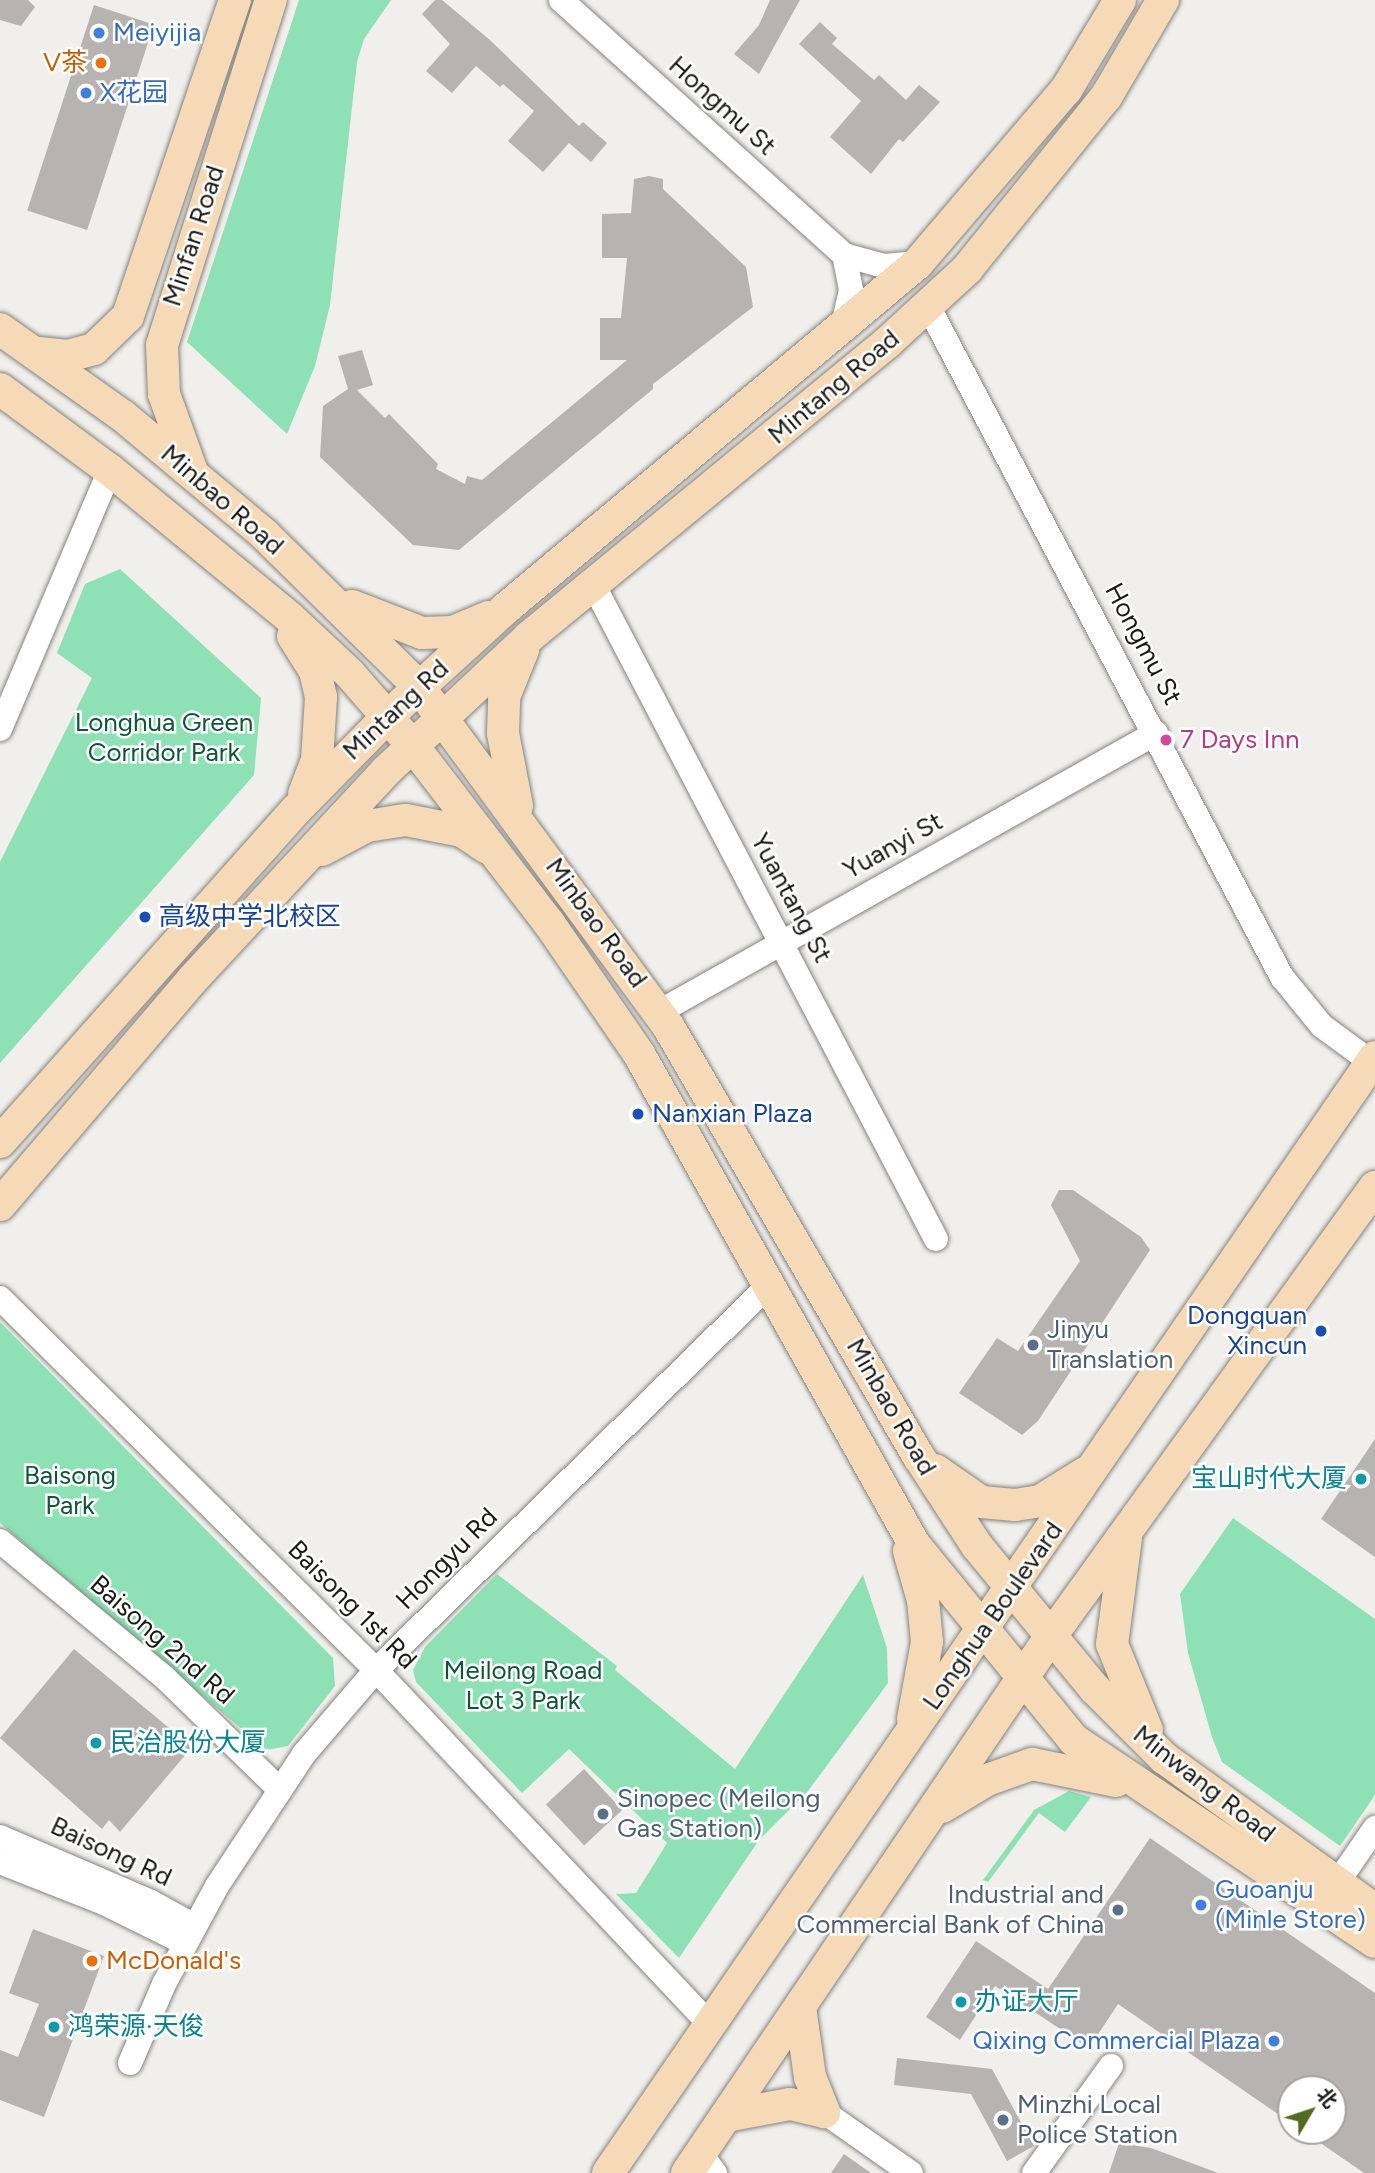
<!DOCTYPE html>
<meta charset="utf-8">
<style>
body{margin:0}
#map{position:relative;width:1375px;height:2173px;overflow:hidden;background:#f0efeb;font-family:Figtree,"Noto Sans SC",sans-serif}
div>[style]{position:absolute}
.green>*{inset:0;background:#8ee1b5}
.building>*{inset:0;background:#b6b3b0;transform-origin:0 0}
.roads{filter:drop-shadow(0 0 2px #848380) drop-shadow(0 0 2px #848380)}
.minor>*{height:24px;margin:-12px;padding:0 12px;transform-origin:12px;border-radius:12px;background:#fff}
.major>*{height:32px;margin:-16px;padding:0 16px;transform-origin:16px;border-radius:16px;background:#f6dab8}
.dots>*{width:19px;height:19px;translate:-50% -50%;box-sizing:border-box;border:4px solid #fff;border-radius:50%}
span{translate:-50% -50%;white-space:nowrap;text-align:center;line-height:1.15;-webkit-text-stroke:5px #fff;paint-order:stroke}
.shop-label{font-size:26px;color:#366cbe}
.left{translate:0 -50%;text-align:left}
.right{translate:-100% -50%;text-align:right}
.food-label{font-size:26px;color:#c56008}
.street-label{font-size:26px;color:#181816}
.park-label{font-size:26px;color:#135438}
.hotel-label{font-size:26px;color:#b23c85}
.transit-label{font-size:26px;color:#164399}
.service-label{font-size:26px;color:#4e5e75}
.culture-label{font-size:26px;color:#0d838f}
.north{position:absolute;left:1277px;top:2075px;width:70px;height:70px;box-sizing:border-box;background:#fff;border:2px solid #a3a3a2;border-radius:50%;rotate:51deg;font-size:19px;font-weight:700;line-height:28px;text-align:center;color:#181816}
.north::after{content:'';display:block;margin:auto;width:24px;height:32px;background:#4f6c21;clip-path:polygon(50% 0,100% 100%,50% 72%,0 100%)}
</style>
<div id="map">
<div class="green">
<i style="clip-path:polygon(299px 0,391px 0,364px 39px,357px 62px,330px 305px,315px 366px,287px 434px,187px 342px)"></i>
<i style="clip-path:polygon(120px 569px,261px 698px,254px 775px,0 1063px,0 862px,92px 678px,57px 653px,85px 584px)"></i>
<i style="clip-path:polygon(0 1322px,333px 1658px,335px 1686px,288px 1746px,266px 1750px,0 1523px)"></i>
<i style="clip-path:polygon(1233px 1518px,1375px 1619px,1375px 1795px,1340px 1846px,1222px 1762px,1212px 1737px,1188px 1653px,1180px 1594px)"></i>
<i style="clip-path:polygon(497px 1574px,617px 1666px,615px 1670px,735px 1769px,863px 1575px,887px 1648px,888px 1683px,808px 1791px,759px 1840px,679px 1958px,616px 1894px,636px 1893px,667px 1843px,569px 1749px,522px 1793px,416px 1682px,413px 1670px,425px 1647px)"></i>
<i style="clip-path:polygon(1069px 1791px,1091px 1797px,1065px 1832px,1039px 1813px,988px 1882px,983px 1880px,1034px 1810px)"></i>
</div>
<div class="building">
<i style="clip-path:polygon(0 0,28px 0,35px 7px,21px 26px,0 20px)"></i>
<i style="clip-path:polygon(435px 0,442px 0,490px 40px,579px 126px,583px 122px,607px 143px,591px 162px,569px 143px,543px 172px,508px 141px,534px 111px,503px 84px,500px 87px,476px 66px,452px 93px,426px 71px,450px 44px,422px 14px)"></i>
<i style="clip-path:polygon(770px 0,800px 0,759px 74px,734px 54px,759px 25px)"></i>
<i style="left:94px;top:5px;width:63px;height:216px;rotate:18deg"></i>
<i style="clip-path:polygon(820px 22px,837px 38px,832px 44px,874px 80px,879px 75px,906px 100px,919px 85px,940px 102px,903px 142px,899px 139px,871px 174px,830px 137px,861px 101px,799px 44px)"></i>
<i style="clip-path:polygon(649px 176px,663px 179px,663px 189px,746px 267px,753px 307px,653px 384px,653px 389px,459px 550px,413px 545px,320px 457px,323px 406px,348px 389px,338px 356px,362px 350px,373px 385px,357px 390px,385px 418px,389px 414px,438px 464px,436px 469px,465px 484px,467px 476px,482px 480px,627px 360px,600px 360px,600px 318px,621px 318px,627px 258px,602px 258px,602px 214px,631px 213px,634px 179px)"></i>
<i style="clip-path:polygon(1059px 1190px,1073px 1190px,1141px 1237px,1150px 1250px,1038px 1421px,1022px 1435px,959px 1393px,997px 1338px,1018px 1351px,1080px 1261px,1051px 1205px)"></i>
<i style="clip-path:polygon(1375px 1439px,1375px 1557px,1321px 1519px)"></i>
<i style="clip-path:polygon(74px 1649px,192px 1747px,120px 1832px,109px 1820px,102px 1829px,0 1738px)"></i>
<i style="left:584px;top:1769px;width:56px;height:52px;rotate:47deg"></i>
<i style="clip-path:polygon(1150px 1838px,1375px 1993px,1375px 2173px,1364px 2173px,1303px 2131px,1333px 2131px,1333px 2089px,1291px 2089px,1291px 2123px,1118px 2004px,1089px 2048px,995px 1986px,960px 2040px,926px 2017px,976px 1941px,1048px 1989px)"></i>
<i style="clip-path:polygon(33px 1929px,104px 1956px,44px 2117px,0 2100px,0 2050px,18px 2057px,39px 2004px,9px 1993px)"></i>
<i style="clip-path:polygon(897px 2058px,992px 2069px,1034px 2146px,1007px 2161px,971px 2094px,894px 2085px)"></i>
<i style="clip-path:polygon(1119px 2143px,1151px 2148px,1218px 2173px,1109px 2173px)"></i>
<i style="clip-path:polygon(844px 2154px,871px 2173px,831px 2173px)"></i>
</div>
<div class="roads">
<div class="minor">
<i style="left:561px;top:0;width:381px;rotate:42deg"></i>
<i style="left:844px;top:255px;width:41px;rotate:15.4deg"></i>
<i style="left:884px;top:266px;width:34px;rotate:-5deg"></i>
<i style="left:928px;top:306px;width:759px;rotate:62.19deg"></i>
<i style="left:1282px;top:977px;width:63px;rotate:50.8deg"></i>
<i style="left:1322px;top:1026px;width:61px;rotate:36.3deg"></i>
<i style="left:842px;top:330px;width:41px;rotate:-77.3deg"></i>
<i style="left:851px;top:290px;width:36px;rotate:-101deg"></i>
<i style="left:594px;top:586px;width:737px;rotate:62.36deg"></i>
<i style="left:0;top:729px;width:281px;rotate:-67deg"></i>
<i style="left:659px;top:1012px;width:570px;rotate:-29.31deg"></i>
<i style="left:0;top:1298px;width:529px;rotate:44.69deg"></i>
<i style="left:376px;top:1670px;width:487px;rotate:46.7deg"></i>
<i style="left:0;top:1541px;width:213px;rotate:39.7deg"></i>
<i style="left:164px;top:1677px;width:162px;rotate:44.2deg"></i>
<i style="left:0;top:1837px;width:164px;rotate:23.3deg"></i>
<i style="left:151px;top:1902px;width:50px;rotate:28.6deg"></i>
<i style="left:0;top:1862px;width:112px;rotate:21.5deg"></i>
<i style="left:104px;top:1903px;width:90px;rotate:26.3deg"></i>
<i style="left:1337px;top:1883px;width:67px;rotate:-55.4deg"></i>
<i style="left:130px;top:2063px;width:86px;rotate:-66.7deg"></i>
<i style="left:164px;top:1984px;width:111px;rotate:-61.6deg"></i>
<i style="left:217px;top:1886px;width:158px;rotate:-56.6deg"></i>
<i style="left:304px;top:1754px;width:111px;rotate:-49.4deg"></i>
<i style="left:376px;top:1670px;width:549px;rotate:-44.41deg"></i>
<i style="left:824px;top:2112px;width:106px;rotate:35deg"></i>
<i style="left:701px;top:2154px;width:24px;rotate:54deg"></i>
<i style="left:1034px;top:2173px;width:132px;rotate:-54.3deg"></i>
</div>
<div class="major">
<i style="left:0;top:329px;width:151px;rotate:35.3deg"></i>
<i style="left:123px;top:416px;width:184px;rotate:39.9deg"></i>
<i style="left:264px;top:534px;width:218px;rotate:44.6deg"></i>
<i style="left:419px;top:687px;width:421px;rotate:53.7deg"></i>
<i style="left:668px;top:1026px;width:499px;rotate:59.8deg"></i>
<i style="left:919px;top:1457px;width:106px;rotate:56.9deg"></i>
<i style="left:977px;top:1546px;width:185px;rotate:50.5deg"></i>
<i style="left:1095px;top:1689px;width:98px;rotate:45deg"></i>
<i style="left:1164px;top:1758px;width:260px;rotate:35.8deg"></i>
<i style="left:39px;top:353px;width:29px;rotate:6deg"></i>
<i style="left:68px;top:356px;width:27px;rotate:-15deg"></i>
<i style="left:94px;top:349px;width:47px;rotate:-44.1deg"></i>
<i style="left:128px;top:316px;width:334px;rotate:-71.3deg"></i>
<i style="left:0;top:389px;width:137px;rotate:36.4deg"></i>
<i style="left:110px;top:470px;width:233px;rotate:39.4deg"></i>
<i style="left:290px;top:618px;width:81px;rotate:43deg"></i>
<i style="left:349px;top:673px;width:97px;rotate:48.8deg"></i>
<i style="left:413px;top:746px;width:223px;rotate:52.5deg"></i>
<i style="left:549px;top:923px;width:159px;rotate:55.5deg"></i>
<i style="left:639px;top:1054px;width:562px;rotate:60.7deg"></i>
<i style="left:914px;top:1544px;width:253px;rotate:50.8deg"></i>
<i style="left:1074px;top:1740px;width:362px;rotate:33.9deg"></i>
<i style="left:191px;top:469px;width:80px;rotate:-109.8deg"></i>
<i style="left:164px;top:394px;width:49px;rotate:-92.3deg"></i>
<i style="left:162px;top:345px;width:362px;rotate:-72.5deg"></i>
<i style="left:352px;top:606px;width:75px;rotate:21.1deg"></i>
<i style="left:422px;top:633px;width:31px;rotate:-2deg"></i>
<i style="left:453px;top:632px;width:38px;rotate:-23deg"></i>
<i style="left:293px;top:636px;width:41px;rotate:57.8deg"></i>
<i style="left:315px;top:671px;width:27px;rotate:77deg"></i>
<i style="left:321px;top:697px;width:63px;rotate:93.6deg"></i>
<i style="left:317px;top:760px;width:36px;rotate:111deg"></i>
<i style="left:517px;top:806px;width:74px;rotate:-100.9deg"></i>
<i style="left:503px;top:733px;width:36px;rotate:-88deg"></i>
<i style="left:504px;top:697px;width:51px;rotate:-68deg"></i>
<i style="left:322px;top:850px;width:51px;rotate:-28.1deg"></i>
<i style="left:367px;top:826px;width:39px;rotate:-9deg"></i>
<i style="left:406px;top:820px;width:57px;rotate:11.1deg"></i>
<i style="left:462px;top:831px;width:29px;rotate:34deg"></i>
<i style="left:0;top:1142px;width:445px;rotate:-48.3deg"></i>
<i style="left:296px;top:810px;width:132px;rotate:-45.6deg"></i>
<i style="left:388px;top:716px;width:159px;rotate:-42.4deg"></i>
<i style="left:505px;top:609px;width:539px;rotate:-39.96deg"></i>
<i style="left:918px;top:263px;width:228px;rotate:-49.5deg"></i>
<i style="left:1066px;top:90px;width:105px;rotate:-59deg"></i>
<i style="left:0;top:1205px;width:296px;rotate:-49.5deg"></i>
<i style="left:192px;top:980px;width:285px;rotate:-47.1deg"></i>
<i style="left:386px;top:771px;width:196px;rotate:-43.1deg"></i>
<i style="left:529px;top:637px;width:465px;rotate:-39.4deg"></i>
<i style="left:888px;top:342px;width:108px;rotate:-42.7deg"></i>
<i style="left:967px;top:269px;width:221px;rotate:-51.1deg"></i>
<i style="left:1106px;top:97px;width:113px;rotate:-59.6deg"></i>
<i style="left:935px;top:1470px;width:56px;rotate:34.8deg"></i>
<i style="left:981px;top:1502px;width:34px;rotate:5deg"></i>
<i style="left:1015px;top:1505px;width:25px;rotate:-9deg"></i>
<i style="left:1040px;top:1501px;width:53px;rotate:-31.9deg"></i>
<i style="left:1126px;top:1538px;width:107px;rotate:97.5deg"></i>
<i style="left:1112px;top:1644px;width:93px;rotate:67.9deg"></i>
<i style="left:909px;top:1551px;width:51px;rotate:74.1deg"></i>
<i style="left:923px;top:1600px;width:42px;rotate:84.6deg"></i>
<i style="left:927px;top:1642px;width:78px;rotate:100.3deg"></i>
<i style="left:942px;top:1807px;width:52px;rotate:-31deg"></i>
<i style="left:987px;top:1780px;width:48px;rotate:-19.6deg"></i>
<i style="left:1032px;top:1764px;width:86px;rotate:11.4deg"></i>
<i style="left:800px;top:2007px;width:71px;rotate:81.9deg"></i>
<i style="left:810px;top:2077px;width:38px;rotate:68deg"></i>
<i style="left:726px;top:2116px;width:65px;rotate:-10.6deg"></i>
<i style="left:790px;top:2104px;width:35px;rotate:13deg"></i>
<i style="left:608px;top:2173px;width:1354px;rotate:-55.5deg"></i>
<i style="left:687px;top:2173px;width:649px;rotate:-55.87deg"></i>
<i style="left:1051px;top:1636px;width:554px;rotate:-54.19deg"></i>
</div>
</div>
<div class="dots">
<i style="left:99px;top:33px;background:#3f7fe0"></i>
<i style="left:101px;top:63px;background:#e8710a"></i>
<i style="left:86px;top:93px;background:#3f7fe0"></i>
<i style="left:1166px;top:740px;background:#d1479c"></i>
<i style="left:145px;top:917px;background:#1a4fb4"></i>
<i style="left:638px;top:1114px;background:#1a4fb4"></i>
<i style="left:1321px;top:1331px;background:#1a4fb4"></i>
<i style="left:1033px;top:1345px;background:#5c6f8a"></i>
<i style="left:1361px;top:1479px;background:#0f9aa8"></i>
<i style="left:96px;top:1743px;background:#0f9aa8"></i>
<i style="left:603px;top:1814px;background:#5c6f8a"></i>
<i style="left:1201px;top:1905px;background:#3f7fe0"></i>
<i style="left:1118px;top:1910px;background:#5c6f8a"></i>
<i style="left:92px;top:1961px;background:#e8710a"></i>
<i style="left:961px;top:2002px;background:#0f9aa8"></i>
<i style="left:54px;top:2027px;background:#0f9aa8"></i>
<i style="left:1274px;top:2041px;background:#3f7fe0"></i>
<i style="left:1003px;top:2120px;background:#5c6f8a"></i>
</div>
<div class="shop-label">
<span class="left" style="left:113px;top:33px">Meiyijia</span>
<span class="left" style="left:100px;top:93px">X花园</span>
<span class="left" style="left:1215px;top:1905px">Guoanju<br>(Minle Store)</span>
<span class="right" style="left:1260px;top:2041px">Qixing Commercial Plaza</span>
</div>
<div class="food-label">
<span class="right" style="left:87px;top:63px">V茶</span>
<span class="left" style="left:106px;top:1961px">McDonald's</span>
</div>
<div class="street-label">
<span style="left:722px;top:106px;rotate:42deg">Hongmu St</span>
<span style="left:194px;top:236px;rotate:-72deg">Minfan Road</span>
<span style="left:834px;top:387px;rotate:-40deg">Mintang Road</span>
<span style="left:222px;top:500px;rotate:41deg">Minbao Road</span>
<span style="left:1143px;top:644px;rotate:62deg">Hongmu St</span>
<span style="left:396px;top:710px;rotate:-43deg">Mintang Rd</span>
<span style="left:893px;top:846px;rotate:-29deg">Yuanyi St</span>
<span style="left:791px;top:898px;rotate:62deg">Yuantang St</span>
<span style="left:596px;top:923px;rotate:54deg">Minbao Road</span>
<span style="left:891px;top:1407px;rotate:60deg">Minbao Road</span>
<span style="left:447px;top:1559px;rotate:-45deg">Hongyu Rd</span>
<span style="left:352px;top:1605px;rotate:45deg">Baisong 1st Rd</span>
<span style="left:993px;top:1616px;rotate:-55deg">Longhua Boulevard</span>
<span style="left:162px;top:1640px;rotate:41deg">Baisong 2nd Rd</span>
<span style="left:1204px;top:1784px;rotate:38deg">Minwang Road</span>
<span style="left:111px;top:1852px;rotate:25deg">Baisong Rd</span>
</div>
<div class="park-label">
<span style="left:164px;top:738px">Longhua Green<br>Corridor Park</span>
<span style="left:70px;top:1491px">Baisong<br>Park</span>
<span style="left:523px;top:1686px">Meilong Road<br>Lot 3 Park</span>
</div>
<div class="hotel-label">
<span class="left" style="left:1180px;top:740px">7 Days Inn</span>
</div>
<div class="transit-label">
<span class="left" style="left:159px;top:917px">高级中学北校区</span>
<span class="left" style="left:652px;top:1114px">Nanxian Plaza</span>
<span class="right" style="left:1307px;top:1331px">Dongquan<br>Xincun</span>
</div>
<div class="service-label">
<span class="left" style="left:1047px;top:1345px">Jinyu<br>Translation</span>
<span class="left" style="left:617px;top:1814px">Sinopec (Meilong<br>Gas Station)</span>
<span class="right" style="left:1104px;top:1910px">Industrial and<br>Commercial Bank of China</span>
<span class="left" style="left:1017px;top:2120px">Minzhi Local<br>Police Station</span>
</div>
<div class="culture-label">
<span class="right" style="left:1347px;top:1479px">宝山时代大厦</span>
<span class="left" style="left:110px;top:1743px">民治股份大厦</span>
<span class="left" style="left:975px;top:2002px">办证大厅</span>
<span class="left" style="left:68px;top:2027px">鸿荣源·天俊</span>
</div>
<div class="north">北</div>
</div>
